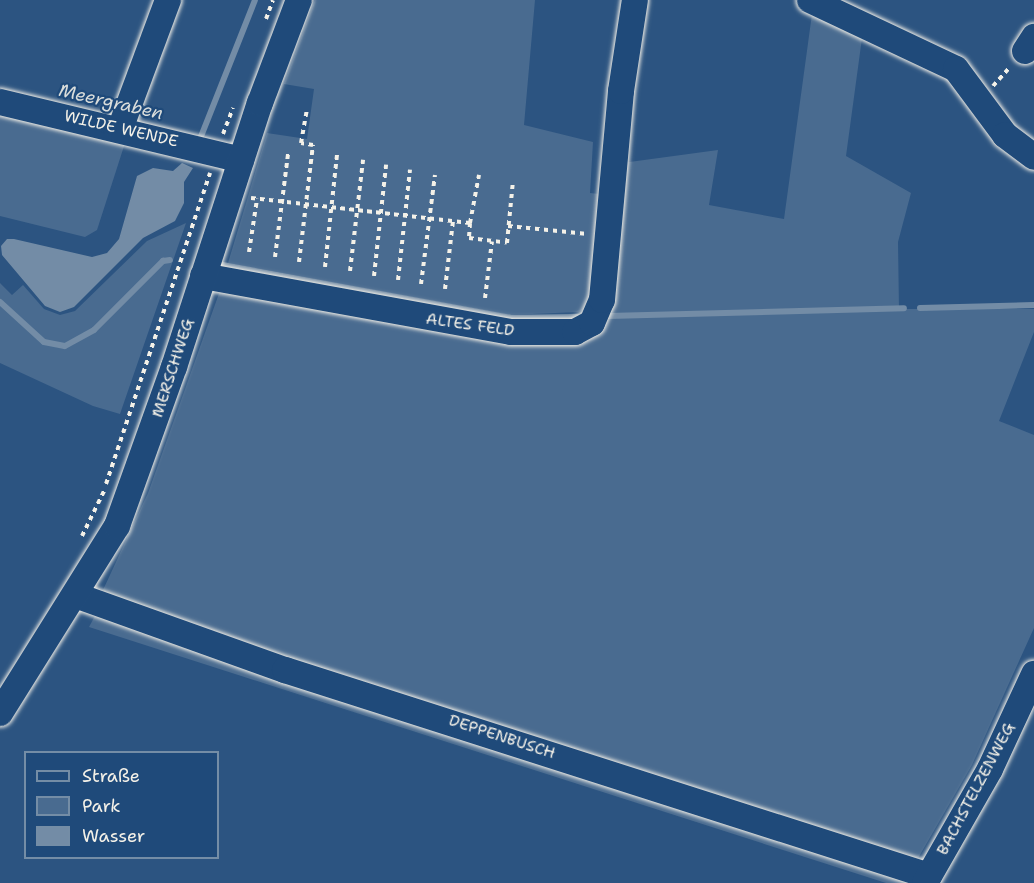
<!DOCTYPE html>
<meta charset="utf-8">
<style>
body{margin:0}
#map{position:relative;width:1034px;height:883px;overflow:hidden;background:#2c5481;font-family:"Shantell Sans",sans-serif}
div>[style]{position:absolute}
.green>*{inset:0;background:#496b90}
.water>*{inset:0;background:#738ca6}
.stream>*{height:6px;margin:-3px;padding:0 3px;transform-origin:3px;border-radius:3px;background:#738ca6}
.path>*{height:4px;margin-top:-2px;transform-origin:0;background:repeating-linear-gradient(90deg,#f4f1e8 0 4.5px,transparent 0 9px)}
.roads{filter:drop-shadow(0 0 2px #f4f1e8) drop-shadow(0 0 2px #f4f1e8)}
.minor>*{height:26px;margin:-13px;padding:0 13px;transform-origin:13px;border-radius:13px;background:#1f4a7a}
span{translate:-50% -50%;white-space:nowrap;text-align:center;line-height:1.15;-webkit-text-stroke:4.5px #1f4a7a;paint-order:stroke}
.street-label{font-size:16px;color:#f4f1e8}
.water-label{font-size:18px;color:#dadddb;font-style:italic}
.legend{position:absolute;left:24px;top:751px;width:195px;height:108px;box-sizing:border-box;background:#1f4a7a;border:2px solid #748da6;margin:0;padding:8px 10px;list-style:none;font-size:18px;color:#f4f1e8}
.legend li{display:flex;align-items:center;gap:12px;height:30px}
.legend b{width:30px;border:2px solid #748da6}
</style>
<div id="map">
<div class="green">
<i style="clip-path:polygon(315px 0,535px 0,524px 125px,593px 142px,590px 193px,608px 195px,593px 306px,578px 312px,509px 315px,228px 263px,267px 133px,307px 139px,314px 89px,284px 84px)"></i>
<i style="clip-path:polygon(812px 14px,862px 38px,846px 156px,911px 193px,898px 242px,899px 309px,1034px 309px,1034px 332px,999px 421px,1034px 435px,1034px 628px,972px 765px,917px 860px,287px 661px,113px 600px,103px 590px,148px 493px,222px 285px,391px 317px,601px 324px,622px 163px,718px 150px,709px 205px,784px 219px)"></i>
<i style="clip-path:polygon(0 113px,125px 143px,97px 230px,85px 237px,0 216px)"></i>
<i style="clip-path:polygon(186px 223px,120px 414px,93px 406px,0 363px,0 283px,12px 295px,23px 285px,44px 309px,60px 315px,75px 311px,147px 241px)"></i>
<i style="clip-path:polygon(97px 612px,907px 881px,908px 883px,886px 883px,89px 627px)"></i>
</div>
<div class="water">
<i style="clip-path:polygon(182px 163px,193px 168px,184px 182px,184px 203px,175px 221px,143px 238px,74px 307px,60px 312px,45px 306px,2px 255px,1px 246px,7px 239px,14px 239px,92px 257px,107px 253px,119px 239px,137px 176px,153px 168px,173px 171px)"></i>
</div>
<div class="stream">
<i style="left:200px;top:139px;width:149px;rotate:-68.4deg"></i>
<i style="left:217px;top:264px;width:298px;rotate:10.4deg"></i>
<i style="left:510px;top:318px;width:67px;rotate:-0.9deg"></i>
<i style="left:0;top:302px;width:59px;rotate:42.3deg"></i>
<i style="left:44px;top:342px;width:21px;rotate:11deg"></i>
<i style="left:65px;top:346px;width:33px;rotate:-29deg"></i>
<i style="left:94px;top:330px;width:98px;rotate:-45deg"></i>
<i style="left:163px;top:261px;width:7px;rotate:-8deg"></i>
<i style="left:920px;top:308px;width:114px;rotate:-1.5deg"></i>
<i style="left:608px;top:316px;width:296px;rotate:-1.5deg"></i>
</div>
<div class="path">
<i style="left:266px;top:19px;width:20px;rotate:-70deg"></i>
<i style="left:993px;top:86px;width:25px;rotate:-48deg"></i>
<i style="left:223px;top:134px;width:28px;rotate:-69deg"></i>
<i style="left:251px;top:198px;width:220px;rotate:6.5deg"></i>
<i style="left:470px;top:223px;width:49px;rotate:-79.4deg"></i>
<i style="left:470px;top:223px;width:15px;rotate:94deg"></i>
<i style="left:469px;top:238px;width:38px;rotate:7deg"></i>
<i style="left:507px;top:243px;width:62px;rotate:-84.5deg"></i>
<i style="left:508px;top:226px;width:80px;rotate:5.7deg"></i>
<i style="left:249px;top:252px;width:54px;rotate:-81.4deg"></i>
<i style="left:275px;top:257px;width:104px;rotate:-82.8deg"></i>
<i style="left:299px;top:262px;width:118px;rotate:-83.2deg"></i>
<i style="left:313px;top:145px;width:12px;rotate:-171deg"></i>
<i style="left:301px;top:143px;width:34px;rotate:-80deg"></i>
<i style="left:325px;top:267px;width:113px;rotate:-83.9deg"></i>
<i style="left:350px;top:271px;width:112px;rotate:-83.3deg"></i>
<i style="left:374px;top:276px;width:112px;rotate:-83.8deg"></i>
<i style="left:398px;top:280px;width:111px;rotate:-83.8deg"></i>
<i style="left:421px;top:284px;width:110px;rotate:-82.7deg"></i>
<i style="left:445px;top:289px;width:68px;rotate:-83.3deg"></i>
<i style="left:485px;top:298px;width:57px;rotate:-83deg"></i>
<i style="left:106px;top:484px;width:328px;rotate:-71.5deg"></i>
<i style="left:82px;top:536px;width:50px;rotate:-63.9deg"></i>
</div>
<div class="roads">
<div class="minor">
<i style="left:810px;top:0;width:161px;rotate:25.3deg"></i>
<i style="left:956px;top:69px;width:82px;rotate:53.4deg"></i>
<i style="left:1005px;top:135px;width:36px;rotate:37deg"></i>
<i style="left:1025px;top:51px;width:17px;rotate:-57deg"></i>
<i style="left:0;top:102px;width:248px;rotate:13.5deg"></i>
<i style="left:120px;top:129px;width:138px;rotate:-69.6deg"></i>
<i style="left:203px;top:276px;width:313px;rotate:10.3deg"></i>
<i style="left:511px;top:332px;width:64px"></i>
<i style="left:575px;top:332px;width:19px;rotate:-28deg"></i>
<i style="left:592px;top:323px;width:25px;rotate:-67deg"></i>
<i style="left:602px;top:300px;width:210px;rotate:-84.8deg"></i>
<i style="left:621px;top:91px;width:92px;rotate:-81.3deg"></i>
<i style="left:75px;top:595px;width:223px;rotate:19.7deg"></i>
<i style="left:285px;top:670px;width:676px;rotate:17.74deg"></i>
<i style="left:0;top:713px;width:221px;rotate:-58deg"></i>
<i style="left:117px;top:526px;width:169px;rotate:-70.3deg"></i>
<i style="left:174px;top:367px;width:278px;rotate:-72deg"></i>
<i style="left:260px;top:103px;width:110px;rotate:-69.3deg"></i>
<i style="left:925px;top:883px;width:131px;rotate:-60.3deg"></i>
<i style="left:990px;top:769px;width:105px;rotate:-65.1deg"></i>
</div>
</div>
<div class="street-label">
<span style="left:121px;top:129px;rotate:13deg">WILDE WENDE</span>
<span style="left:470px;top:325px;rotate:8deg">ALTES FELD</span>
<span style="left:173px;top:368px;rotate:-72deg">MERSCHWEG</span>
<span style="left:502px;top:737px;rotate:18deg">DEPPENBUSCH</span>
<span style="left:976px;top:789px;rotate:-62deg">BACHSTELZENWEG</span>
</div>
<div class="water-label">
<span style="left:111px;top:102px;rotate:13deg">Meergraben</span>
</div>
<ul class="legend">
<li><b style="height:8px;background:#1f4a7a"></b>Straße</li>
<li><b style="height:16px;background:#496b90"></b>Park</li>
<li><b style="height:16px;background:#738ca6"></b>Wasser</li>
</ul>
</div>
